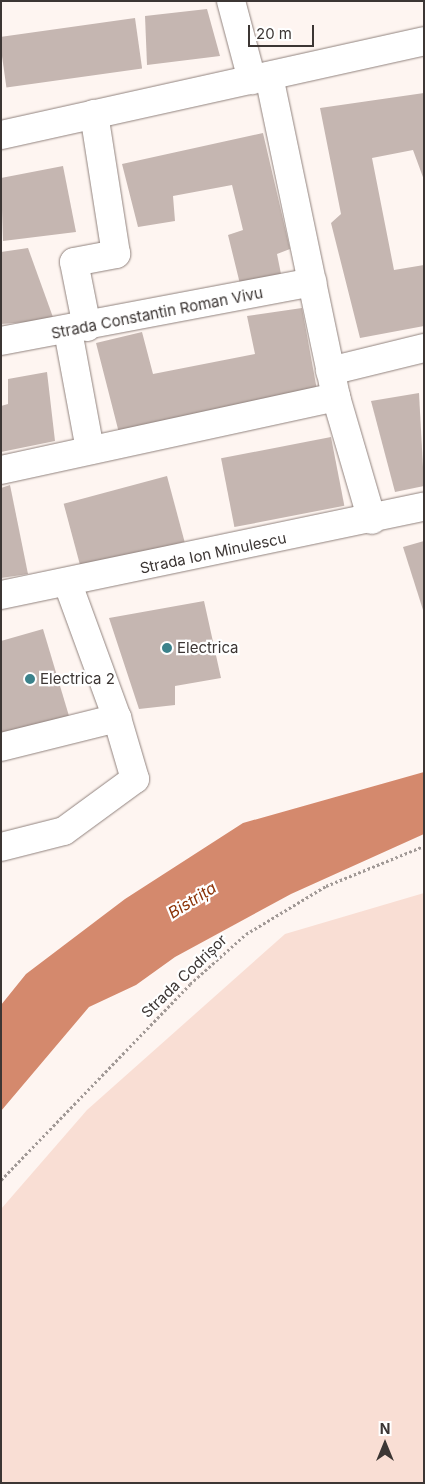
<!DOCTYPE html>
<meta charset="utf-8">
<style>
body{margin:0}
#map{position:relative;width:425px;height:1484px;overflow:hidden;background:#fef5f1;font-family:Inter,sans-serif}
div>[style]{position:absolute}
.green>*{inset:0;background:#f9ded4}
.water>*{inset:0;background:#d4896d}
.building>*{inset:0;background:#c5b6b1;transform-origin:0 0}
.path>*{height:3px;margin-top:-1.5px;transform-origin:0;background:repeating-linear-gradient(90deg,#a19996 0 2.5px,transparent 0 5px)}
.roads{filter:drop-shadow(0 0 1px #91837e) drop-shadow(0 0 1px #91837e)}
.minor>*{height:28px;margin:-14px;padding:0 14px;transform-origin:14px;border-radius:14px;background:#fff}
.dots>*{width:14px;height:14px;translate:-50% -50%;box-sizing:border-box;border:2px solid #fff;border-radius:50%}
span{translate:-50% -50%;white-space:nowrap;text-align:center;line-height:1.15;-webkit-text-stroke:4.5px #fff;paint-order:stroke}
.street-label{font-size:15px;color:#3c3634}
.poi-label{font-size:15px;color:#3c3634}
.left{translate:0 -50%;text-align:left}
.water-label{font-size:16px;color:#8b3206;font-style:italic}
.frame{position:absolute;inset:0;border:2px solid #3c3634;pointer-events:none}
.north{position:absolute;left:360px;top:1419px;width:50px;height:50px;-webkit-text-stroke:4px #fff;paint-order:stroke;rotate:0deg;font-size:14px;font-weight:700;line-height:20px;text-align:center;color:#3c3634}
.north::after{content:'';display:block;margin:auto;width:18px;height:22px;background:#3c3634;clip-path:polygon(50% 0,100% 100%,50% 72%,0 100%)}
.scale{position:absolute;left:248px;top:25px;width:66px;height:22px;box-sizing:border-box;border:2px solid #3c3634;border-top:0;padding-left:6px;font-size:15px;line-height:18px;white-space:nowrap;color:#3c3634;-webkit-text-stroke:4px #fff;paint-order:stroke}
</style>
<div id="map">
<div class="green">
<i style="clip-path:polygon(424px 893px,424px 1483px,1px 1483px,1px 1209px,87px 1110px,285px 934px)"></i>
</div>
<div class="water">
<i style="clip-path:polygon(424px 772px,424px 834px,291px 894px,175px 957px,136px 985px,89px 1007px,1px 1111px,1px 1005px,26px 974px,125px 899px,243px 823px)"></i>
</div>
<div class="building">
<i style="clip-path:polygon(207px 9px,220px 56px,147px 65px,145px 16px)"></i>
<i style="left:135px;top:18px;width:51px;height:137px;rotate:82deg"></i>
<i style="clip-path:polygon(424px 93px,424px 180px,413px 150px,372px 158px,394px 270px,424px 265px,424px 326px,360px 338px,331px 223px,341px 214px,320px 108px)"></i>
<i style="clip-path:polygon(263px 133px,290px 249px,277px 254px,282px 279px,240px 284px,228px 235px,243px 230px,232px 185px,173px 196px,175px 221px,138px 227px,122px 164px)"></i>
<i style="clip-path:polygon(63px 166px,76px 232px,3px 241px,1px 178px)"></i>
<i style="clip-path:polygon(28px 248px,54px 320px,1px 324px,1px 252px)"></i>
<i style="clip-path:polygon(302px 308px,317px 390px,119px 433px,96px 343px,142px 332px,153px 374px,255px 354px,247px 316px)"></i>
<i style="clip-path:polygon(47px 372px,55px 441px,1px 452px,1px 406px,8px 404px,8px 379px)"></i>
<i style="clip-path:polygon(419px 393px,424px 486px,395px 492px,371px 401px)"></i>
<i style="left:331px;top:437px;width:70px;height:112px;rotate:79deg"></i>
<i style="left:167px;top:476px;width:68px;height:107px;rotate:75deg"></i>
<i style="clip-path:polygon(10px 485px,28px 574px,1px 578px,1px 488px)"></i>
<i style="clip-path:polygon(424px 541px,424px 610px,423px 610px,403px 547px)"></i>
<i style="clip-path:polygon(204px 601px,221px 678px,175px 686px,175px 705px,139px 709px,109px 618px)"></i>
<i style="clip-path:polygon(43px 629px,69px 716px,1px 736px,1px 641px)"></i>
</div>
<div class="path">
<i style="left:1px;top:1180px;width:272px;rotate:-46deg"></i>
<i style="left:190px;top:984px;width:75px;rotate:-41.8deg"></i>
<i style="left:246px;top:934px;width:93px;rotate:-31deg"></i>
<i style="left:326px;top:886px;width:106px;rotate:-22.2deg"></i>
</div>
<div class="roads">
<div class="minor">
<i style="left:231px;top:1px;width:82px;rotate:75.1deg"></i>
<i style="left:269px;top:76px;width:328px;rotate:78.2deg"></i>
<i style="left:336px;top:397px;width:128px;rotate:73.7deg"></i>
<i style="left:1px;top:135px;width:433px;rotate:-12.5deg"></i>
<i style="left:87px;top:327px;width:66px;rotate:-101.3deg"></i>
<i style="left:74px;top:262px;width:43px;rotate:-10.8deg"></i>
<i style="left:116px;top:254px;width:142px;rotate:-98.9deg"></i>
<i style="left:68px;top:331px;width:121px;rotate:79.5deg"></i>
<i style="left:1px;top:341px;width:317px;rotate:-10.7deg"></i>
<i style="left:330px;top:371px;width:97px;rotate:-13.7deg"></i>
<i style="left:1px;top:470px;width:343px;rotate:-12.3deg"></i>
<i style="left:1px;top:595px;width:432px;rotate:-11.8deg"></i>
<i style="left:1px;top:747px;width:120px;rotate:-14deg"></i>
<i style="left:117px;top:718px;width:143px;rotate:-110.1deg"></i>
<i style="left:1px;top:847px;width:65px;rotate:-14.3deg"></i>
<i style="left:64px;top:831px;width:88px;rotate:-36.2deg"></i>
<i style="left:135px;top:779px;width:64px;rotate:-106.4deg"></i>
</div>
</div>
<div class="dots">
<i style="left:167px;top:648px;background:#3b828b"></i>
<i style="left:30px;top:679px;background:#3b828b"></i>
</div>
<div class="street-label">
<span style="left:157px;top:313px;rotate:-11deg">Strada Constantin Roman Vivu</span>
<span style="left:213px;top:553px;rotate:-12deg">Strada Ion Minulescu</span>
<span style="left:184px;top:976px;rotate:-44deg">Strada Codrișor</span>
</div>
<div class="poi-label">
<span class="left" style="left:177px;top:648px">Electrica</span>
<span class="left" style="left:40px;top:679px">Electrica 2</span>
</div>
<div class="water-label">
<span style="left:192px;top:900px;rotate:-32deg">Bistrița</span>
</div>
<div class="frame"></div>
<div class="north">N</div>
<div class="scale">20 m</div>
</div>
